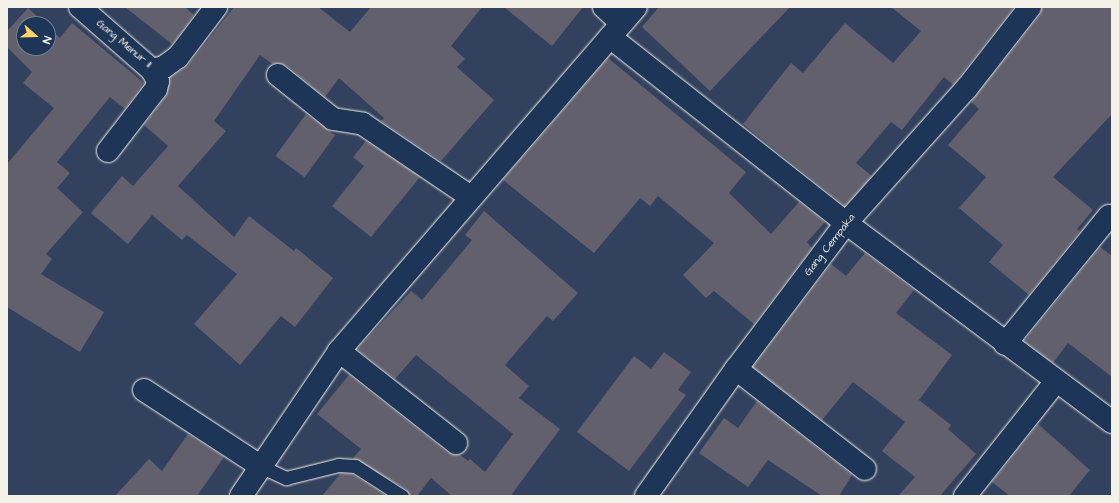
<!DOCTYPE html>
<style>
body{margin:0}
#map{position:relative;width:1119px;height:503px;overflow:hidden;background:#32425e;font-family:"Architects Daughter",sans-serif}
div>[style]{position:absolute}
.building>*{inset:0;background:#62606d;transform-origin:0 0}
.roads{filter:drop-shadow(0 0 1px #f4f1e8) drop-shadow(0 0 1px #f4f1e8)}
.lane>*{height:13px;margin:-6.5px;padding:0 6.5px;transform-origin:6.5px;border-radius:6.5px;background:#1d3557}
.street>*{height:22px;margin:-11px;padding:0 11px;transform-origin:11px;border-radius:11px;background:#1d3557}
span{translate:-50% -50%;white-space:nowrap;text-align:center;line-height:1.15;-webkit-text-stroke:3px #1d3557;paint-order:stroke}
.street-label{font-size:11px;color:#f4f1e8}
.frame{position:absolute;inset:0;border:8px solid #f4f1e8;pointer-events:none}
.north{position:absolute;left:16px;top:16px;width:40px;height:40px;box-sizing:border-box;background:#1d3557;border:1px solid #738091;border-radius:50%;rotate:110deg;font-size:11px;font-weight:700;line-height:16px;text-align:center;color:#f4f1e8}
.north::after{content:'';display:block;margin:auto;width:14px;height:18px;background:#ffd166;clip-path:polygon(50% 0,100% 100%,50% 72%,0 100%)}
</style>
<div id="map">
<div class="building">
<i style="clip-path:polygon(125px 7px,185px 7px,194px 15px,172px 44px)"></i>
<i style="clip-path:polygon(234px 7px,318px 7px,350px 32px,371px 7px,482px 7px,451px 46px,465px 59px,457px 67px,494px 100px,441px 161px,381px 121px,384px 118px,339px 78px,325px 97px,286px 65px,279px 63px,272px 64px,260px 55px,214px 121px,226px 131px,178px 186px,234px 237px,249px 216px,294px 251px,296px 248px,333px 278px,295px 327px,281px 316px,240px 365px,194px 324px,237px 274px,187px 235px,182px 240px,152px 215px,128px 244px,91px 213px,122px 176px,133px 186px,168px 146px,144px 125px,166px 96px,169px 78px,188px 65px)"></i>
<i style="clip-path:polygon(504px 7px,583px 7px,552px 46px)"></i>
<i style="clip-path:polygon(659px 7px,790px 7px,710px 91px,642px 27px)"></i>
<i style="clip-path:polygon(891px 7px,1014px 7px,953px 85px,944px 77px,902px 130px,891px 122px,856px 163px,872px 176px,845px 206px,743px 124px,791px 63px,803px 73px,845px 23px,893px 63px,921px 31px)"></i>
<i style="clip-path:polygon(1042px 7px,1112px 7px,1112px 114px,1053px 177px,1093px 210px,1077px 229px,1080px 231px,1029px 295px,989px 262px,1003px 245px,959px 208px,986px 177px,948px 145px,979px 109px,971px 102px,1040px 15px)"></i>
<i style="clip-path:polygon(28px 8px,45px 24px,24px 24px,24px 48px,48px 48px,48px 27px,60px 38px,72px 23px,144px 83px,125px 109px,110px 97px,57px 162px,70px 173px,57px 188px,83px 212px,46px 254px,52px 259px,41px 274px,104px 312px,80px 352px,7px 307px,7px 164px,54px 108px,23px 83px,32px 72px,7px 47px,7px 31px)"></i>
<i style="clip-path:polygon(608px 58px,746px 172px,729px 193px,771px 234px,799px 202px,825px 222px,807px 242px,812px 248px,754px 324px,714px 291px,706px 298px,683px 275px,714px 243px,658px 196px,650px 206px,640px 198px,594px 253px,503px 180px)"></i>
<i style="left:306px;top:114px;width:36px;height:52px;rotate:36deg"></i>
<i style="clip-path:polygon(366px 141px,420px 177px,371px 237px,332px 206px,364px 166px,353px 157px)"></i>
<i style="clip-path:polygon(484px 211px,578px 293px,553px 321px,547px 316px,505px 365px,529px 386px,519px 398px,560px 429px,512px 494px,514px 496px,452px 496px,431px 478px,417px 496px,410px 496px,406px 489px,353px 458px,361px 449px,317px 414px,349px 375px,448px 453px,460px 455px,468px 461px,470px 459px,485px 472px,513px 434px,416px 355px,395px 379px,357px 349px,411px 291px,422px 300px,472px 240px,465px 235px)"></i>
<i style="clip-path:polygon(1100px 247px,1112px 256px,1112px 377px,1068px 343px,1053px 363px,1024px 341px)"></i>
<i style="clip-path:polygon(865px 253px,914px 290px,896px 313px,952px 355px,919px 400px,951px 425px,948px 429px,976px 454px,940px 496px,898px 496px,915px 477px,882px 451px,905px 422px,853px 382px,822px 420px,753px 367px,831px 264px,846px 276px)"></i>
<i style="clip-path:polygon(664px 352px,691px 372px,678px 390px,686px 395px,629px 471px,577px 432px,634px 356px,651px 369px)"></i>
<i style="clip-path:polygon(757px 401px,852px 475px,839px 496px,822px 496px,768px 460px,748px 487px,699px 453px,724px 418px,738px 428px)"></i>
<i style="clip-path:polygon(1038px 424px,1090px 470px,1069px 496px,1010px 496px,992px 482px)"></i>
<i style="clip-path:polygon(188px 434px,224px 457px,197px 496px,115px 496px,149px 459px,162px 471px)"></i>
<i style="clip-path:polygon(341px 473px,352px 474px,387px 496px,322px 496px)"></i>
</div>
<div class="roads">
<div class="lane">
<i style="left:260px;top:466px;width:29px;rotate:25deg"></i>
<i style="left:286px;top:478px;width:54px;rotate:-14deg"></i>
<i style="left:338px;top:465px;width:17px;rotate:3deg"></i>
<i style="left:355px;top:466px;width:56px;rotate:32.6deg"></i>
</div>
<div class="street">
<i style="left:80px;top:7px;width:96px;rotate:41.2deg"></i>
<i style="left:152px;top:70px;width:12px;rotate:-14deg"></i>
<i style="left:164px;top:67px;width:17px;rotate:-36deg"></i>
<i style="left:178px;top:57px;width:63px;rotate:-52.8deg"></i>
<i style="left:604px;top:7px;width:23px;rotate:43deg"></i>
<i style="left:610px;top:37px;width:300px;rotate:38.2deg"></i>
<i style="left:846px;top:223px;width:332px;rotate:36.8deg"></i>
<i style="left:278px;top:75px;width:70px;rotate:38.7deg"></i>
<i style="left:333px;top:119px;width:30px;rotate:9deg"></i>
<i style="left:363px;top:124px;width:130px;rotate:34.1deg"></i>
<i style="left:108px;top:151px;width:78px;rotate:-52.3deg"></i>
<i style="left:156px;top:89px;width:8px;rotate:-76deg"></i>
<i style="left:158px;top:81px;width:13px;rotate:-119deg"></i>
<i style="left:1005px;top:344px;width:165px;rotate:-50.9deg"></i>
<i style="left:339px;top:351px;width:149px;rotate:38.2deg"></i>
<i style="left:736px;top:369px;width:163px;rotate:37.8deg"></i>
<i style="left:144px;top:390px;width:139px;rotate:33.2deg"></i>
<i style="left:241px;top:496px;width:175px;rotate:-55.9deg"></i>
<i style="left:339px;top:351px;width:454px;rotate:-49.2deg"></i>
<i style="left:646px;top:496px;width:156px;rotate:-54.7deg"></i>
<i style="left:736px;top:369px;width:183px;rotate:-53deg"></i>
<i style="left:846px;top:223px;width:180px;rotate:-48.2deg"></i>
<i style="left:966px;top:89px;width:104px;rotate:-52deg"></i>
<i style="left:965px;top:496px;width:147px;rotate:-51.6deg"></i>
</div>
</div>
<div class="street-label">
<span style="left:124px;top:44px;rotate:40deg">Gang Menur II</span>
<span style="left:830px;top:245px;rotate:-52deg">Gang Cempaka</span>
</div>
<div class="frame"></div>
<div class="north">N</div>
</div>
